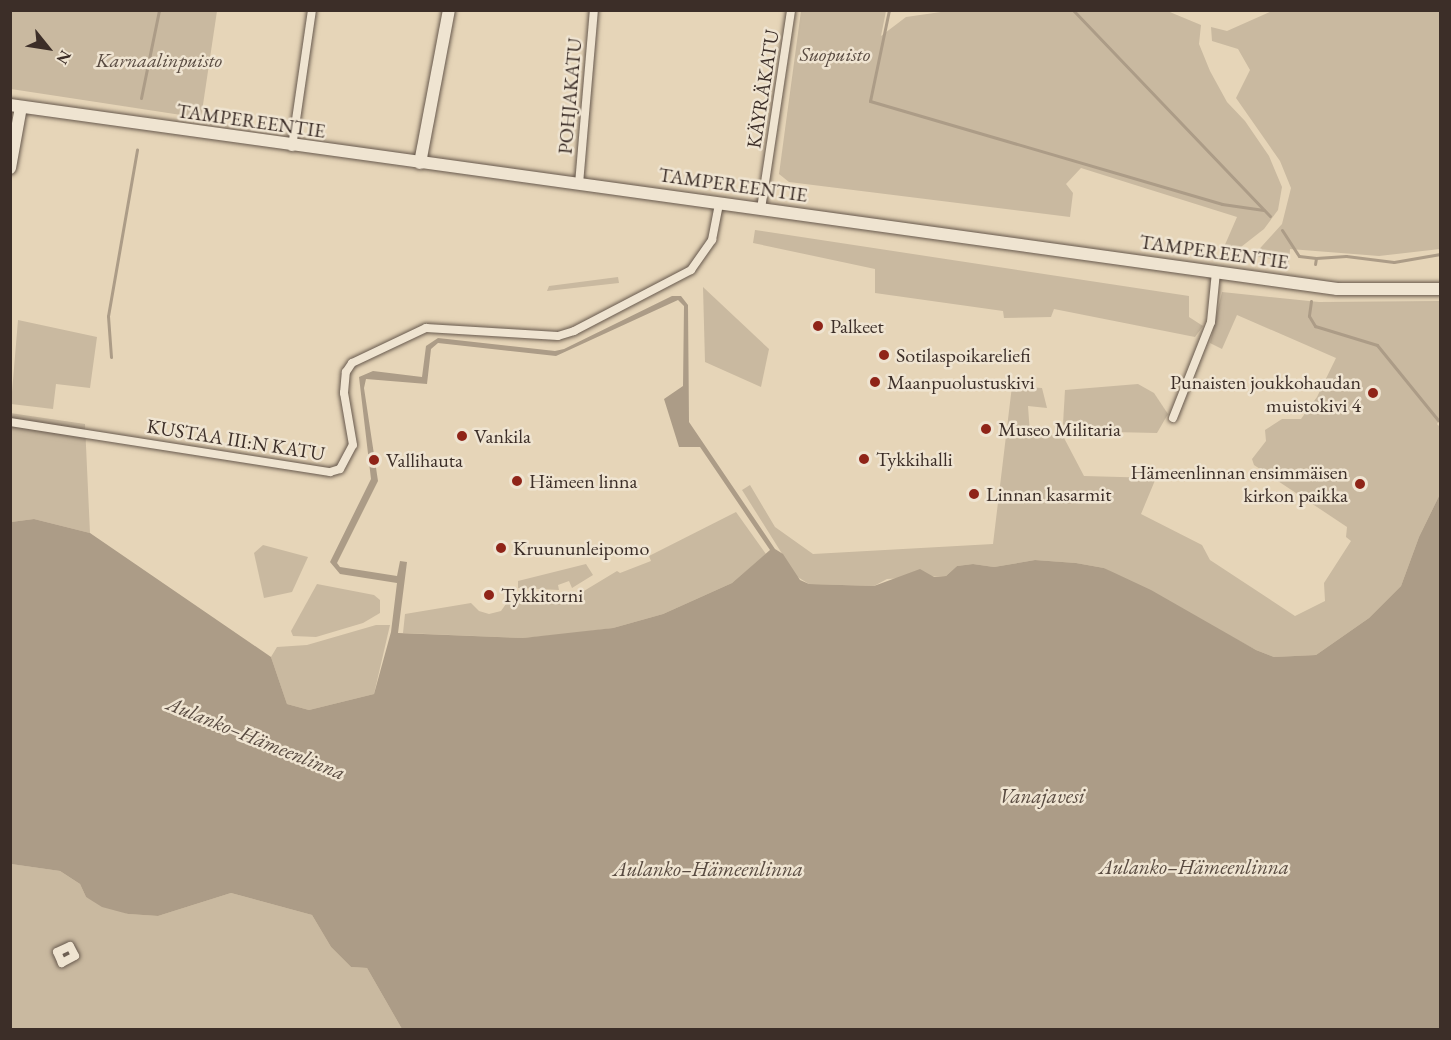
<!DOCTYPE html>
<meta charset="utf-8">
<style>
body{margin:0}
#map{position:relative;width:1451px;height:1040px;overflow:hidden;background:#e6d5b8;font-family:"EB Garamond",serif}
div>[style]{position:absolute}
.green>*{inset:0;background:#c9b9a0}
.water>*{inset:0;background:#ac9c87}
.stream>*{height:3px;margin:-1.5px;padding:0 1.5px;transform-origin:1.5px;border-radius:1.5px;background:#ac9c87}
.roads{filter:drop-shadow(0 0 2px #66584c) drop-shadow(0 0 2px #66584c)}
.street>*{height:8px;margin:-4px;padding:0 4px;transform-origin:4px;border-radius:4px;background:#efe4d1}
.secondary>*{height:12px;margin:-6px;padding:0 6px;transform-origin:6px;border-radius:6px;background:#efe4d1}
.dots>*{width:16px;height:16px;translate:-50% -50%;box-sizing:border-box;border:3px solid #efe4d1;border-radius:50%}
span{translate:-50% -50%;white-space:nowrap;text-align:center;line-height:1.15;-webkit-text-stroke:5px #efe4d1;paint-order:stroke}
.park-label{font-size:20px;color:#584a40;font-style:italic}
.street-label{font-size:20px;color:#3c2e28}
.poi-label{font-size:20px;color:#3c2e28}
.left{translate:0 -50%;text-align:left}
.right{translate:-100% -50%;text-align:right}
.water-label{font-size:21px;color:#584a40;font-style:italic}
.frame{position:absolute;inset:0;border:12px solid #3c2e28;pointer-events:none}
.north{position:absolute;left:18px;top:18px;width:60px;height:60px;-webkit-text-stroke:4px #efe4d1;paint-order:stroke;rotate:120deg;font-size:16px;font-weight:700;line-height:24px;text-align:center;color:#3c2e28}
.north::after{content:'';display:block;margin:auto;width:21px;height:27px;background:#3c2e28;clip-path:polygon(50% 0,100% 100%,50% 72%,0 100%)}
</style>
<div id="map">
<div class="green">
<i style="clip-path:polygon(1165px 10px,1201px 25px,1199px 44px,1210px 71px,1227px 102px,1245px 121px,1269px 156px,1282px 187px,1278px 210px,1264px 229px,1232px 254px,1224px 247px,1237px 217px,1081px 168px,1066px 184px,1073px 193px,1070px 217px,789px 182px,779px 174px,801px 11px,886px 11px,881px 36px,906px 17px,948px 11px)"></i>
<i style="clip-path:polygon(10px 11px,217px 11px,201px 118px,11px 89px)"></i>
<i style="clip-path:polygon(1272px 11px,1440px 11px,1440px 249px,1379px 256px,1290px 249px,1289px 262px,1253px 256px,1282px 224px,1291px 188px,1280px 161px,1236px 98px,1250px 70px,1238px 49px,1212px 41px,1211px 27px,1227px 31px)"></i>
<i style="clip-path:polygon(755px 230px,1189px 296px,1189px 317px,1203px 326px,1195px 337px,1054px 309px,1051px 317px,1004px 318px,1003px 311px,875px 293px,875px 269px,753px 243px)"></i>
<i style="clip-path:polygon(618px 277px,619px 283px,547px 291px,549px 286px)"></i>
<i style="clip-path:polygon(703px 287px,769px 349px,761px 387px,705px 362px)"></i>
<i style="clip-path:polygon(1222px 292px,1319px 302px,1440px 301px,1440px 420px,1437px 424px,1440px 427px,1440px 494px,1419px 537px,1401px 586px,1369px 618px,1316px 655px,1274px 657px,1256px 650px,1104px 568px,1076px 563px,1035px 560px,994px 567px,973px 564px,957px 566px,946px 576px,887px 579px,874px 586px,809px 584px,796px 576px,742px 490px,750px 485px,775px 527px,813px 554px,993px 544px,1012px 386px,1042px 388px,1047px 408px,1028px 406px,1030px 434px,1063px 436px,1084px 476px,1156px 478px,1141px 514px,1202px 545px,1210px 560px,1295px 616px,1325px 601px,1324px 583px,1351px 541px,1346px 537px,1347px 527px,1254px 465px,1252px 459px,1266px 441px,1265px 430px,1282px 419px,1301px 419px,1317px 397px,1336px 358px,1237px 315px,1222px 349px,1210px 343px)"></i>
<i style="clip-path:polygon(18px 320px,97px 337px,90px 388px,56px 384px,53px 409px,11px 404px)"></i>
<i style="clip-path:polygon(1138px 384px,1154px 393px,1168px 414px,1157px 433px,1067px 431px,1063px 424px,1065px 390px)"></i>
<i style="clip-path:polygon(10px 413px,85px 424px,90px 533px,34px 519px,11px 522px)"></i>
<i style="clip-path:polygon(736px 512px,766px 554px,732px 583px,663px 614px,613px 628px,569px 634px,523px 638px,403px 633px,405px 614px,471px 603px,479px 611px,489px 614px,501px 611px,508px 601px,569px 600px,617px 571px,620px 573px,651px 561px,649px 556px)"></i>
<i style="clip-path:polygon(263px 545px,308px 557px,292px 592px,264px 598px,254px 553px)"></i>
<i style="clip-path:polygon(586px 564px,593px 575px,572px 588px,569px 581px,558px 585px,559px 590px,518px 588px,518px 581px)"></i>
<i style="clip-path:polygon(317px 584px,374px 595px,380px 600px,380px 613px,363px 623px,316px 637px,293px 636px,291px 631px)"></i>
<i style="clip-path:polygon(376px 625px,390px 625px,374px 694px,309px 710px,287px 704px,271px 657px,277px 647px,307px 645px)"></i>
<i style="clip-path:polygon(11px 864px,60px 871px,80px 884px,86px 897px,128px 914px,158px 916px,231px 893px,312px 915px,331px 947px,351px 967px,367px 968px,402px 1029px,11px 1030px)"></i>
</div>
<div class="water">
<i style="clip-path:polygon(evenodd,672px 296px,681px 296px,688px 305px,689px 422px,775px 549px,783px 554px,800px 580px,809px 584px,874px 586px,920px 569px,934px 577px,946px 576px,957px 566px,973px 564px,994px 567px,1035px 560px,1076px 563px,1104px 568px,1151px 590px,1256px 650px,1274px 657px,1316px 655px,1369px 618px,1401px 586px,1419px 537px,1440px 494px,1440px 1029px,402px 1029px,367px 968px,351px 967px,331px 947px,312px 915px,231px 893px,158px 916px,128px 914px,102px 907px,86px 897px,80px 884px,60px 871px,11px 864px,11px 522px,34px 519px,90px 533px,271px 657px,287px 704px,309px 710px,374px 694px,391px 632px,397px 583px,340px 574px,330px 562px,371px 479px,359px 377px,373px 371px,422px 377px,426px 346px,438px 338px,555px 351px,564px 349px,672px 296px,678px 300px,684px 306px,683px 386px,664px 399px,679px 447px,700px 447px,770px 550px,732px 583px,663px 614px,613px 628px,523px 638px,398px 633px,407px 562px,400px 561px,397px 576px,340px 567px,337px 563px,378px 481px,364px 388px,366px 379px,427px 384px,431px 349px,438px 343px,556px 356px,678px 300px)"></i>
</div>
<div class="stream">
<i style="left:889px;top:10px;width:93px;rotate:101.8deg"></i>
<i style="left:870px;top:101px;width:367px;rotate:16.3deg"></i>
<i style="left:1222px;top:204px;width:42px;rotate:8.1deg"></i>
<i style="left:1073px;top:10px;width:285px;rotate:46.3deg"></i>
<i style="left:141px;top:98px;width:90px;rotate:-78.4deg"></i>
<i style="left:1282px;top:230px;width:31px;rotate:57deg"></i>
<i style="left:1299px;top:256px;width:17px;rotate:7deg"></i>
<i style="left:1316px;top:258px;width:6px;rotate:99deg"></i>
<i style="left:1316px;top:258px;width:30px;rotate:-4deg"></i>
<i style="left:1346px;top:256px;width:48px;rotate:7.1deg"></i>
<i style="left:1394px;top:262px;width:47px;rotate:-9.9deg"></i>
<i style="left:1311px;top:301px;width:15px;rotate:98deg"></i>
<i style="left:1309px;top:316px;width:12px;rotate:59deg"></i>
<i style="left:1315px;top:326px;width:65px;rotate:17deg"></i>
<i style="left:1377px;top:345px;width:97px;rotate:50.9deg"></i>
<i style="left:111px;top:357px;width:41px;rotate:-94.2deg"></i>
<i style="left:108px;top:316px;width:169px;rotate:-80.1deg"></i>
</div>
<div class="roads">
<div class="street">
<i style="left:292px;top:147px;width:138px;rotate:-81.7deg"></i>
<i style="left:579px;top:184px;width:175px;rotate:-85.1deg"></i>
<i style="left:761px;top:209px;width:201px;rotate:-81.4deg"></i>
<i style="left:1173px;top:418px;width:103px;rotate:-68.4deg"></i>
<i style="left:1211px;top:322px;width:50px;rotate:-84.3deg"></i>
<i style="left:10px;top:422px;width:324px;rotate:8.9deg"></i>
<i style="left:330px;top:472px;width:10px;rotate:-17deg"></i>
<i style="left:340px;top:469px;width:27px;rotate:-62deg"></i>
<i style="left:353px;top:445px;width:53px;rotate:-99.8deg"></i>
<i style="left:344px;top:393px;width:21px;rotate:-85deg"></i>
<i style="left:346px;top:372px;width:11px;rotate:-56deg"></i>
<i style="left:352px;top:363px;width:82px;rotate:-25.3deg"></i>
<i style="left:426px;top:328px;width:132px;rotate:3.5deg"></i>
<i style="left:558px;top:336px;width:17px;rotate:-17deg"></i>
<i style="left:574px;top:331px;width:132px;rotate:-27.5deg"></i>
<i style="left:691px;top:270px;width:37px;rotate:-55deg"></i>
<i style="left:712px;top:240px;width:37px;rotate:-79deg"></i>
<i style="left:70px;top:946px;width:11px;rotate:63deg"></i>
<i style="left:75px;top:956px;width:15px;rotate:152deg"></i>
<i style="left:62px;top:963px;width:12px;rotate:-114deg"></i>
<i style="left:57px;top:952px;width:14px;rotate:-25deg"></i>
</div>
<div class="secondary">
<i style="left:10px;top:105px;width:1340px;rotate:7.89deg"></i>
<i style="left:1337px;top:289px;width:103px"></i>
<i style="left:420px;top:163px;width:156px;rotate:-79.3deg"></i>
<i style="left:10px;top:168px;width:62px;rotate:-79.8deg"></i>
</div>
</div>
<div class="dots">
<i style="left:818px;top:326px;background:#8f2418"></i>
<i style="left:884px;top:355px;background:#8f2418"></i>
<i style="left:875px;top:382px;background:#8f2418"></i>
<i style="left:1373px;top:393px;background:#8f2418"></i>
<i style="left:986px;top:429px;background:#8f2418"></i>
<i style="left:462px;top:436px;background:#8f2418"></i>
<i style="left:864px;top:459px;background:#8f2418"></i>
<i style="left:374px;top:460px;background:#8f2418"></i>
<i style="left:517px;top:481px;background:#8f2418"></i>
<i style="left:1360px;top:484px;background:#8f2418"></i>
<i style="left:974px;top:494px;background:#8f2418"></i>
<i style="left:501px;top:548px;background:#8f2418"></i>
<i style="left:489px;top:595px;background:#8f2418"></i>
</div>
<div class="park-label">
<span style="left:835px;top:54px">Suopuisto</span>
<span style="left:159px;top:60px">Karnaalinpuisto</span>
</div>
<div class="street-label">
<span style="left:763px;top:89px;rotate:-81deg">KÄYRÄKATU</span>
<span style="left:570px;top:96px;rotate:-85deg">POHJAKATU</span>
<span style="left:251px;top:121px;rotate:8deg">TAMPEREENTIE</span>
<span style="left:733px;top:185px;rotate:8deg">TAMPEREENTIE</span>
<span style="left:1214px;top:252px;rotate:8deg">TAMPEREENTIE</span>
<span style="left:236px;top:440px;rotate:9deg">KUSTAA III:N KATU</span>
</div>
<div class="poi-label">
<span class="left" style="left:830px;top:326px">Palkeet</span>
<span class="left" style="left:896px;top:355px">Sotilaspoikareliefi</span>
<span class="left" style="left:887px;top:382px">Maanpuolustuskivi</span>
<span class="right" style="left:1361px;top:394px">Punaisten joukkohaudan<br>muistokivi 4</span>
<span class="left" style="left:998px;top:429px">Museo Militaria</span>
<span class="left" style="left:474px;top:436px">Vankila</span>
<span class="left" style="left:876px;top:459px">Tykkihalli</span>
<span class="left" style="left:386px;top:460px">Vallihauta</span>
<span class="right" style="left:1348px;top:484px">Hämeenlinnan ensimmäisen<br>kirkon paikka</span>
<span class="left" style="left:529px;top:481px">Hämeen linna</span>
<span class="left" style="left:986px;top:494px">Linnan kasarmit</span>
<span class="left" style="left:513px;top:548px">Kruununleipomo</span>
<span class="left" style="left:501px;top:595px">Tykkitorni</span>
</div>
<div class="water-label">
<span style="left:256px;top:738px;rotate:22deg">Aulanko–Hämeenlinna</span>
<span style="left:1042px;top:796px">Vanajavesi</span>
<span style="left:1194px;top:867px">Aulanko–Hämeenlinna</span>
<span style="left:708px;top:869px">Aulanko–Hämeenlinna</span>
</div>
<div class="frame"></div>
<div class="north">N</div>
</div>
